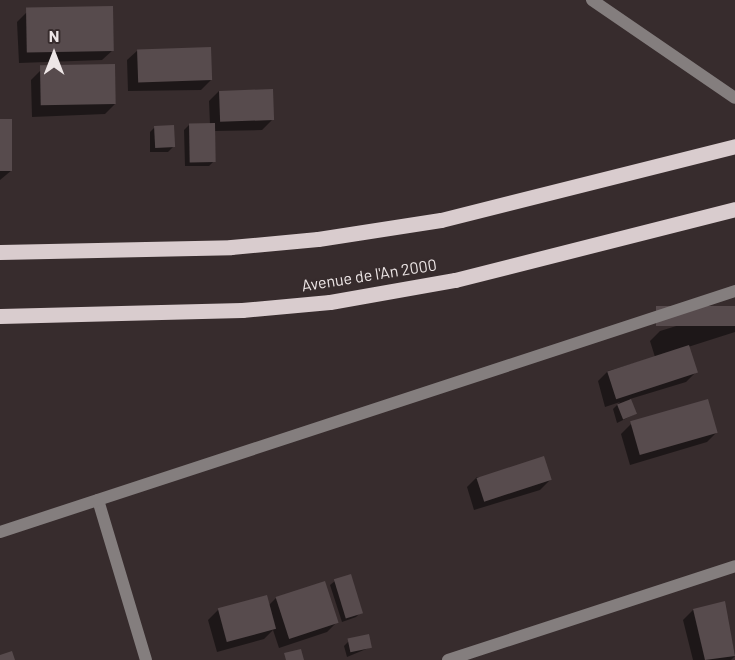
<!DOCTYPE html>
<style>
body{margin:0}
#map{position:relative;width:735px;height:660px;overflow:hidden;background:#372c2d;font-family:Barlow,sans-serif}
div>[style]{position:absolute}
.shadow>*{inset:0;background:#0007}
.building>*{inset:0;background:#574b4d;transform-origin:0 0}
.street>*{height:12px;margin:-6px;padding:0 6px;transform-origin:6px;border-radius:6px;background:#847e7e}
.primary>*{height:15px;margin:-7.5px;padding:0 7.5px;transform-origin:7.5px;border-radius:7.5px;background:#d9ccce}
span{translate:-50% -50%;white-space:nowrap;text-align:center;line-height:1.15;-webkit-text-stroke:4.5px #372c2d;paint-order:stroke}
.street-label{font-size:16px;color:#ede6e6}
.north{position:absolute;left:24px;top:24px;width:60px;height:60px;-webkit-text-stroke:4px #372c2d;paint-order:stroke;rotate:0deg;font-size:16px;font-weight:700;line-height:24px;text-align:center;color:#ede6e6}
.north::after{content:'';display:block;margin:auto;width:21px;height:27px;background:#ede6e6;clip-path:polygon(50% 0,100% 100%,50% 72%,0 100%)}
</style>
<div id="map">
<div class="shadow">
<i style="clip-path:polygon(27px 12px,113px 50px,102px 60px,19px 63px,17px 22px)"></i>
<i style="clip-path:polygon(138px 50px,211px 80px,201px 90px,128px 91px,127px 60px)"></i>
<i style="clip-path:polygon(41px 70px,115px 104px,105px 114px,32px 117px,31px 80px)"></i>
<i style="clip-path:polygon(219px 91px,272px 120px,262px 130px,214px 131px,214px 161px,209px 166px,185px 166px,184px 130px,189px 125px,210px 125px,209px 101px)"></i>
<i style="clip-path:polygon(0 121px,12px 170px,0 180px)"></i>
<i style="clip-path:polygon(155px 127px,173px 147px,168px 152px,150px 152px,150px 132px)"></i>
<i style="clip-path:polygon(735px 308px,735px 332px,688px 347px,696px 372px,686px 382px,630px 399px,635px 414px,617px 423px,613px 409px,620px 402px,605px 407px,598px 381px,608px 371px,655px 357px,650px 341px,660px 331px)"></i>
<i style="clip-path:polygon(631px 424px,717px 432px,707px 442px,630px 465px,621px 434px)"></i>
<i style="clip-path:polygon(477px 477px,550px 480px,540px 490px,474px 510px,467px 487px)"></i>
<i style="clip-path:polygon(335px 581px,361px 612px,356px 617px,342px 622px,330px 585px)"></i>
<i style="clip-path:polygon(324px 583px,337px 622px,327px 632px,279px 648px,273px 630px,264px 639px,217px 652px,208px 620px,218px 610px,268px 606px,276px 598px)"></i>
<i style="clip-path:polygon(724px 603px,735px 656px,731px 660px,693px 660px,683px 620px,693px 610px)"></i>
<i style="clip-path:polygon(349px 641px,371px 647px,347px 657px,344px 646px)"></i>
</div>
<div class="building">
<i style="left:113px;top:6px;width:45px;height:87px;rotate:89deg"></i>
<i style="left:211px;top:47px;width:33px;height:74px;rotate:88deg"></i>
<i style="left:115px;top:64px;width:40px;height:75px;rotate:89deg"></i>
<i style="left:273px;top:89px;width:31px;height:54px;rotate:88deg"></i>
<i style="left:0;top:119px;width:12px;height:52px"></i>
<i style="left:215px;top:123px;width:39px;height:26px;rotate:89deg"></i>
<i style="left:174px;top:125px;width:22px;height:20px;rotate:87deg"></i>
<i style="left:735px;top:306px;width:20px;height:79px;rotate:90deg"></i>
<i style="left:689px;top:345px;width:29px;height:86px;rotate:72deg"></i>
<i style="left:631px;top:399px;width:16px;height:15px;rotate:68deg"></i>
<i style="left:708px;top:399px;width:35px;height:81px;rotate:74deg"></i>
<i style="left:544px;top:456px;width:25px;height:71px;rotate:72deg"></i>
<i style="left:351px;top:574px;width:41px;height:18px;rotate:73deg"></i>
<i style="left:325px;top:581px;width:44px;height:52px;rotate:72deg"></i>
<i style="left:267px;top:595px;width:35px;height:51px;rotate:75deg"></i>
<i style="clip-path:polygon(725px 601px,735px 656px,705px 660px,693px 609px)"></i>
<i style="left:369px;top:634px;width:14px;height:22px;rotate:78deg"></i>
<i style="clip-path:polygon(301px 649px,304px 660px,286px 660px,284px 653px)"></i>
<i style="clip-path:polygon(12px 651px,15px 660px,0 660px,0 655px)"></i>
</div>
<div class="street">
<i style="left:592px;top:0;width:173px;rotate:34.4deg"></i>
<i style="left:98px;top:500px;width:167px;rotate:73.3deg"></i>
<i style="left:0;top:532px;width:774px;rotate:-18.15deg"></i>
<i style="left:448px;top:660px;width:302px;rotate:-18.1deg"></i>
</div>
<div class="primary">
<i style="left:0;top:252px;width:231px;rotate:-1.2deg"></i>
<i style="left:231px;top:247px;width:87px;rotate:-5.3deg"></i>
<i style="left:318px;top:239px;width:124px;rotate:-8.8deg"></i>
<i style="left:441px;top:220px;width:303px;rotate:-14.1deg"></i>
<i style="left:0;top:316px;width:242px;rotate:-1.4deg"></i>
<i style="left:242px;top:310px;width:88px;rotate:-5.2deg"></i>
<i style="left:330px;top:302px;width:127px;rotate:-10deg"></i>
<i style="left:455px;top:280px;width:289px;rotate:-14.2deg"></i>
</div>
<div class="street-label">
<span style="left:369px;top:275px;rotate:-9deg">Avenue de l'An 2000</span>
</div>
<div class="north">N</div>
</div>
